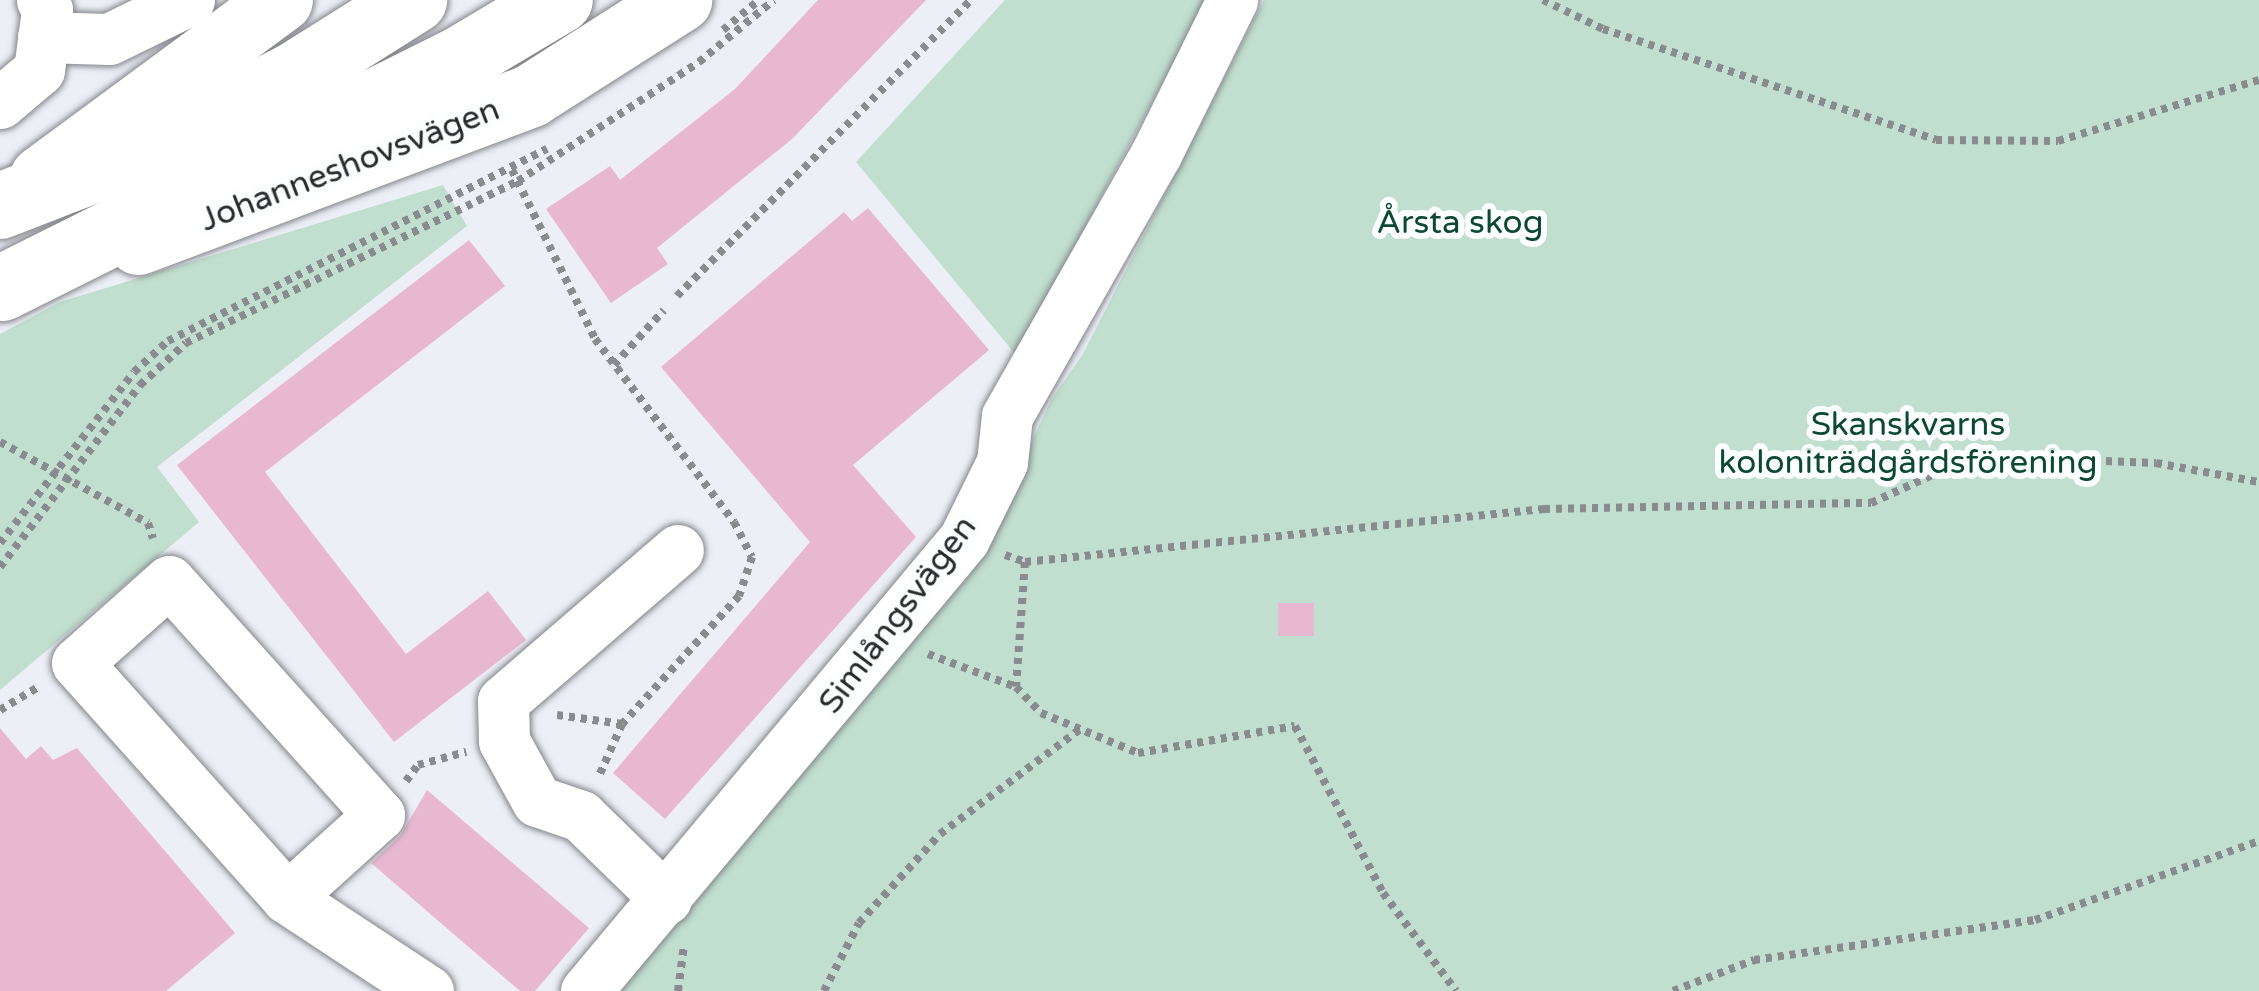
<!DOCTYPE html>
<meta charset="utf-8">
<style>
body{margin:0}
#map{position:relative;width:2259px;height:991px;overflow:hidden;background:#edeff6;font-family:"Varela Round",sans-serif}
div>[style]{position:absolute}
.green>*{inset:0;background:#c0dfce}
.building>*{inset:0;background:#e8b8d0;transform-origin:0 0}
.path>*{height:8px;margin-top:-4px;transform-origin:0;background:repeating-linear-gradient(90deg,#8a8b8f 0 6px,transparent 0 12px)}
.roads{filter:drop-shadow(0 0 3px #84868c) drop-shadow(0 0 3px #84868c)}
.minor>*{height:51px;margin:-25.5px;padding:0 25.5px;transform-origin:25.5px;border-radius:25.5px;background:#fff}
.major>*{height:63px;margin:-31.5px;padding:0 31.5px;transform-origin:31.5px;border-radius:31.5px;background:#fff}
.highway>*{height:66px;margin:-33px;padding:0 33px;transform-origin:33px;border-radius:33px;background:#fff}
span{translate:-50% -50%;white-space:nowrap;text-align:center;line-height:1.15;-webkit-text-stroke:12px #fcfdfe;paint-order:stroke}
.street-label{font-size:33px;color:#292a2c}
.park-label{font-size:33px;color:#0b4930}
</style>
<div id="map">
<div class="green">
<i style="clip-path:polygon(1005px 0,1207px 0,1016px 355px,856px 162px)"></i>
<i style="clip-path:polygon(1264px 0,2259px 0,2259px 991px,616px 991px,688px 888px,970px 575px,1051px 400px,1083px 354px)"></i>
<i style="clip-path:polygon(443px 185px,467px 226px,157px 467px,199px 522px,0 690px,0 334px,60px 302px)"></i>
</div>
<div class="building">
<i style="clip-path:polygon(818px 0,926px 0,792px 139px,657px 248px,668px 264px,611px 303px,546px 209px,610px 166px,620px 180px,735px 89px)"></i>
<i style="clip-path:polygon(868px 208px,989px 350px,853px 465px,916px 537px,665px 819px,613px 773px,810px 542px,661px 367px,844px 212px,852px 221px)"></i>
<i style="clip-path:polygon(469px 240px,505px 286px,265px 472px,406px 654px,488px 591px,526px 640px,394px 742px,177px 465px)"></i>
<i style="left:1278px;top:603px;width:36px;height:33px"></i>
<i style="clip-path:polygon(0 728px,26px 759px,41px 746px,53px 760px,77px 748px,235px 933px,166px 991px,0 991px)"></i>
<i style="clip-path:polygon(427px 790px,589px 928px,535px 991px,520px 991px,371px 863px,400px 836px)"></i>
</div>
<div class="path">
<i style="left:1543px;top:0;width:67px;rotate:25.8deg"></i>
<i style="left:1603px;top:29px;width:351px;rotate:18.4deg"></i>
<i style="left:1936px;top:140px;width:122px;rotate:0.5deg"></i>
<i style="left:2058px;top:141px;width:210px;rotate:-16.9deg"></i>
<i style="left:723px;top:30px;width:47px;rotate:-39.8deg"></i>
<i style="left:512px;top:170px;width:188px;rotate:63.8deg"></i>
<i style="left:595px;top:339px;width:230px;rotate:52.8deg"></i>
<i style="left:734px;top:522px;width:39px;rotate:63deg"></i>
<i style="left:752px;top:557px;width:41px;rotate:108.4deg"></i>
<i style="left:739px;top:596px;width:173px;rotate:132.4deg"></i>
<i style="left:622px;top:724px;width:57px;rotate:113.9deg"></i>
<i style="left:677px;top:296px;width:417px;rotate:-45.2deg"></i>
<i style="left:614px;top:365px;width:74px;rotate:-47.7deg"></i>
<i style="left:0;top:442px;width:169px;rotate:28.7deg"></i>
<i style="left:148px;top:523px;width:16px;rotate:72deg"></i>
<i style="left:0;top:543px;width:217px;rotate:-51.9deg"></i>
<i style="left:134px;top:372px;width:46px;rotate:-42.4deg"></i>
<i style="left:168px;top:341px;width:425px;rotate:-26.9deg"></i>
<i style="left:1005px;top:555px;width:21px;rotate:19deg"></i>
<i style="left:1025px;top:562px;width:522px;rotate:-5.83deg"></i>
<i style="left:1544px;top:509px;width:327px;rotate:-1.1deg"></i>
<i style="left:1871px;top:503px;width:113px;rotate:-24.5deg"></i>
<i style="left:1974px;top:456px;width:182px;rotate:2.2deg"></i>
<i style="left:2156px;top:463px;width:105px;rotate:10.5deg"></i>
<i style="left:1025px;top:562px;width:125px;rotate:94.1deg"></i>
<i style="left:1016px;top:687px;width:36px;rotate:46deg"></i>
<i style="left:1041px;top:713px;width:105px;rotate:22.4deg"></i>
<i style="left:1138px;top:753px;width:159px;rotate:-9.8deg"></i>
<i style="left:1295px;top:726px;width:189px;rotate:62.2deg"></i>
<i style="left:1383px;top:893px;width:122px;rotate:53.3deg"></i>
<i style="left:0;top:567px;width:230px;rotate:-52.4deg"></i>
<i style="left:140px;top:385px;width:62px;rotate:-42.4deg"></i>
<i style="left:186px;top:343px;width:369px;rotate:-26deg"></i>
<i style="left:518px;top:181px;width:217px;rotate:-33.3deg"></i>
<i style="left:699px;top:62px;width:97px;rotate:-39.6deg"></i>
<i style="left:928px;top:654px;width:94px;rotate:20.6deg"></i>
<i style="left:0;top:710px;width:47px;rotate:-31deg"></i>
<i style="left:557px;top:715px;width:66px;rotate:7.9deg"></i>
<i style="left:406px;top:781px;width:20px;rotate:-53deg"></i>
<i style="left:418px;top:765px;width:50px;rotate:-15.2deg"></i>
<i style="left:678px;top:991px;width:46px;rotate:-82.6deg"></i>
<i style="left:824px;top:991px;width:76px;rotate:-62.8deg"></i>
<i style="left:859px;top:923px;width:120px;rotate:-47.7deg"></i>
<i style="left:940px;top:834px;width:174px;rotate:-36.8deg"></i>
<i style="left:1673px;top:991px;width:87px;rotate:-20.9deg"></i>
<i style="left:1754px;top:960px;width:284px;rotate:-8.1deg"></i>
<i style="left:2035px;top:920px;width:238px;rotate:-19.4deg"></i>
</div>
<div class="roads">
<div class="minor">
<i style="left:43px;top:37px;width:66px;rotate:1.7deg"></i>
<i style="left:109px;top:39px;width:89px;rotate:-26deg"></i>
<i style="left:0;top:103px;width:51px;rotate:-40.2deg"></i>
<i style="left:39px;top:70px;width:61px;rotate:-82.4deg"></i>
<i style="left:47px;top:10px;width:11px;rotate:-117deg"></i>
<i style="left:287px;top:898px;width:124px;rotate:-42.1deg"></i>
<i style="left:379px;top:815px;width:314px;rotate:-131.9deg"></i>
<i style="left:169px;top:581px;width:123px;rotate:138.3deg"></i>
<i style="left:77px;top:663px;width:315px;rotate:48.2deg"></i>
<i style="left:287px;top:898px;width:169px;rotate:33.4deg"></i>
<i style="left:666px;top:899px;width:119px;rotate:-135.7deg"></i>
<i style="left:581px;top:816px;width:46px;rotate:-161.2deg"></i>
<i style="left:537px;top:801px;width:68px;rotate:-118.8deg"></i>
<i style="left:504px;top:741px;width:40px;rotate:-91.4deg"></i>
<i style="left:503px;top:701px;width:231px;rotate:-40.8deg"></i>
<i style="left:586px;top:991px;width:589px;rotate:-50.09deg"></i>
<i style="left:964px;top:539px;width:86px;rotate:-63.7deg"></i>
<i style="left:1002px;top:462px;width:46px;rotate:-83.8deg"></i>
<i style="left:1007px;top:416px;width:301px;rotate:-60.4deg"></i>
<i style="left:1156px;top:154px;width:172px;rotate:-63.7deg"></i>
</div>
<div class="major">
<i style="left:41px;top:177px;width:298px;rotate:-36.4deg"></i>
<i style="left:138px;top:243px;width:420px;rotate:-20.6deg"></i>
<i style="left:531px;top:95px;width:177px;rotate:-32.5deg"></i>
</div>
<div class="highway">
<i style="left:0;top:206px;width:177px;rotate:-21.2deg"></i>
<i style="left:165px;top:142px;width:146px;rotate:-27.3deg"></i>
<i style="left:295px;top:75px;width:141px;rotate:-32.2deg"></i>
<i style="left:2px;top:288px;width:513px;rotate:-26.52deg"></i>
<i style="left:461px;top:59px;width:115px;rotate:-30.8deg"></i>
</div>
</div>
<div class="street-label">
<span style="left:350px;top:165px;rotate:-21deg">Johanneshovsvägen</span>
<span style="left:898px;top:615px;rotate:-53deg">Simlångsvägen</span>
</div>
<div class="park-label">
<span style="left:1460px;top:223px">Årsta skog</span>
<span style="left:1908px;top:444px">Skanskvarns<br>koloniträdgårdsförening</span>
</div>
</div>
